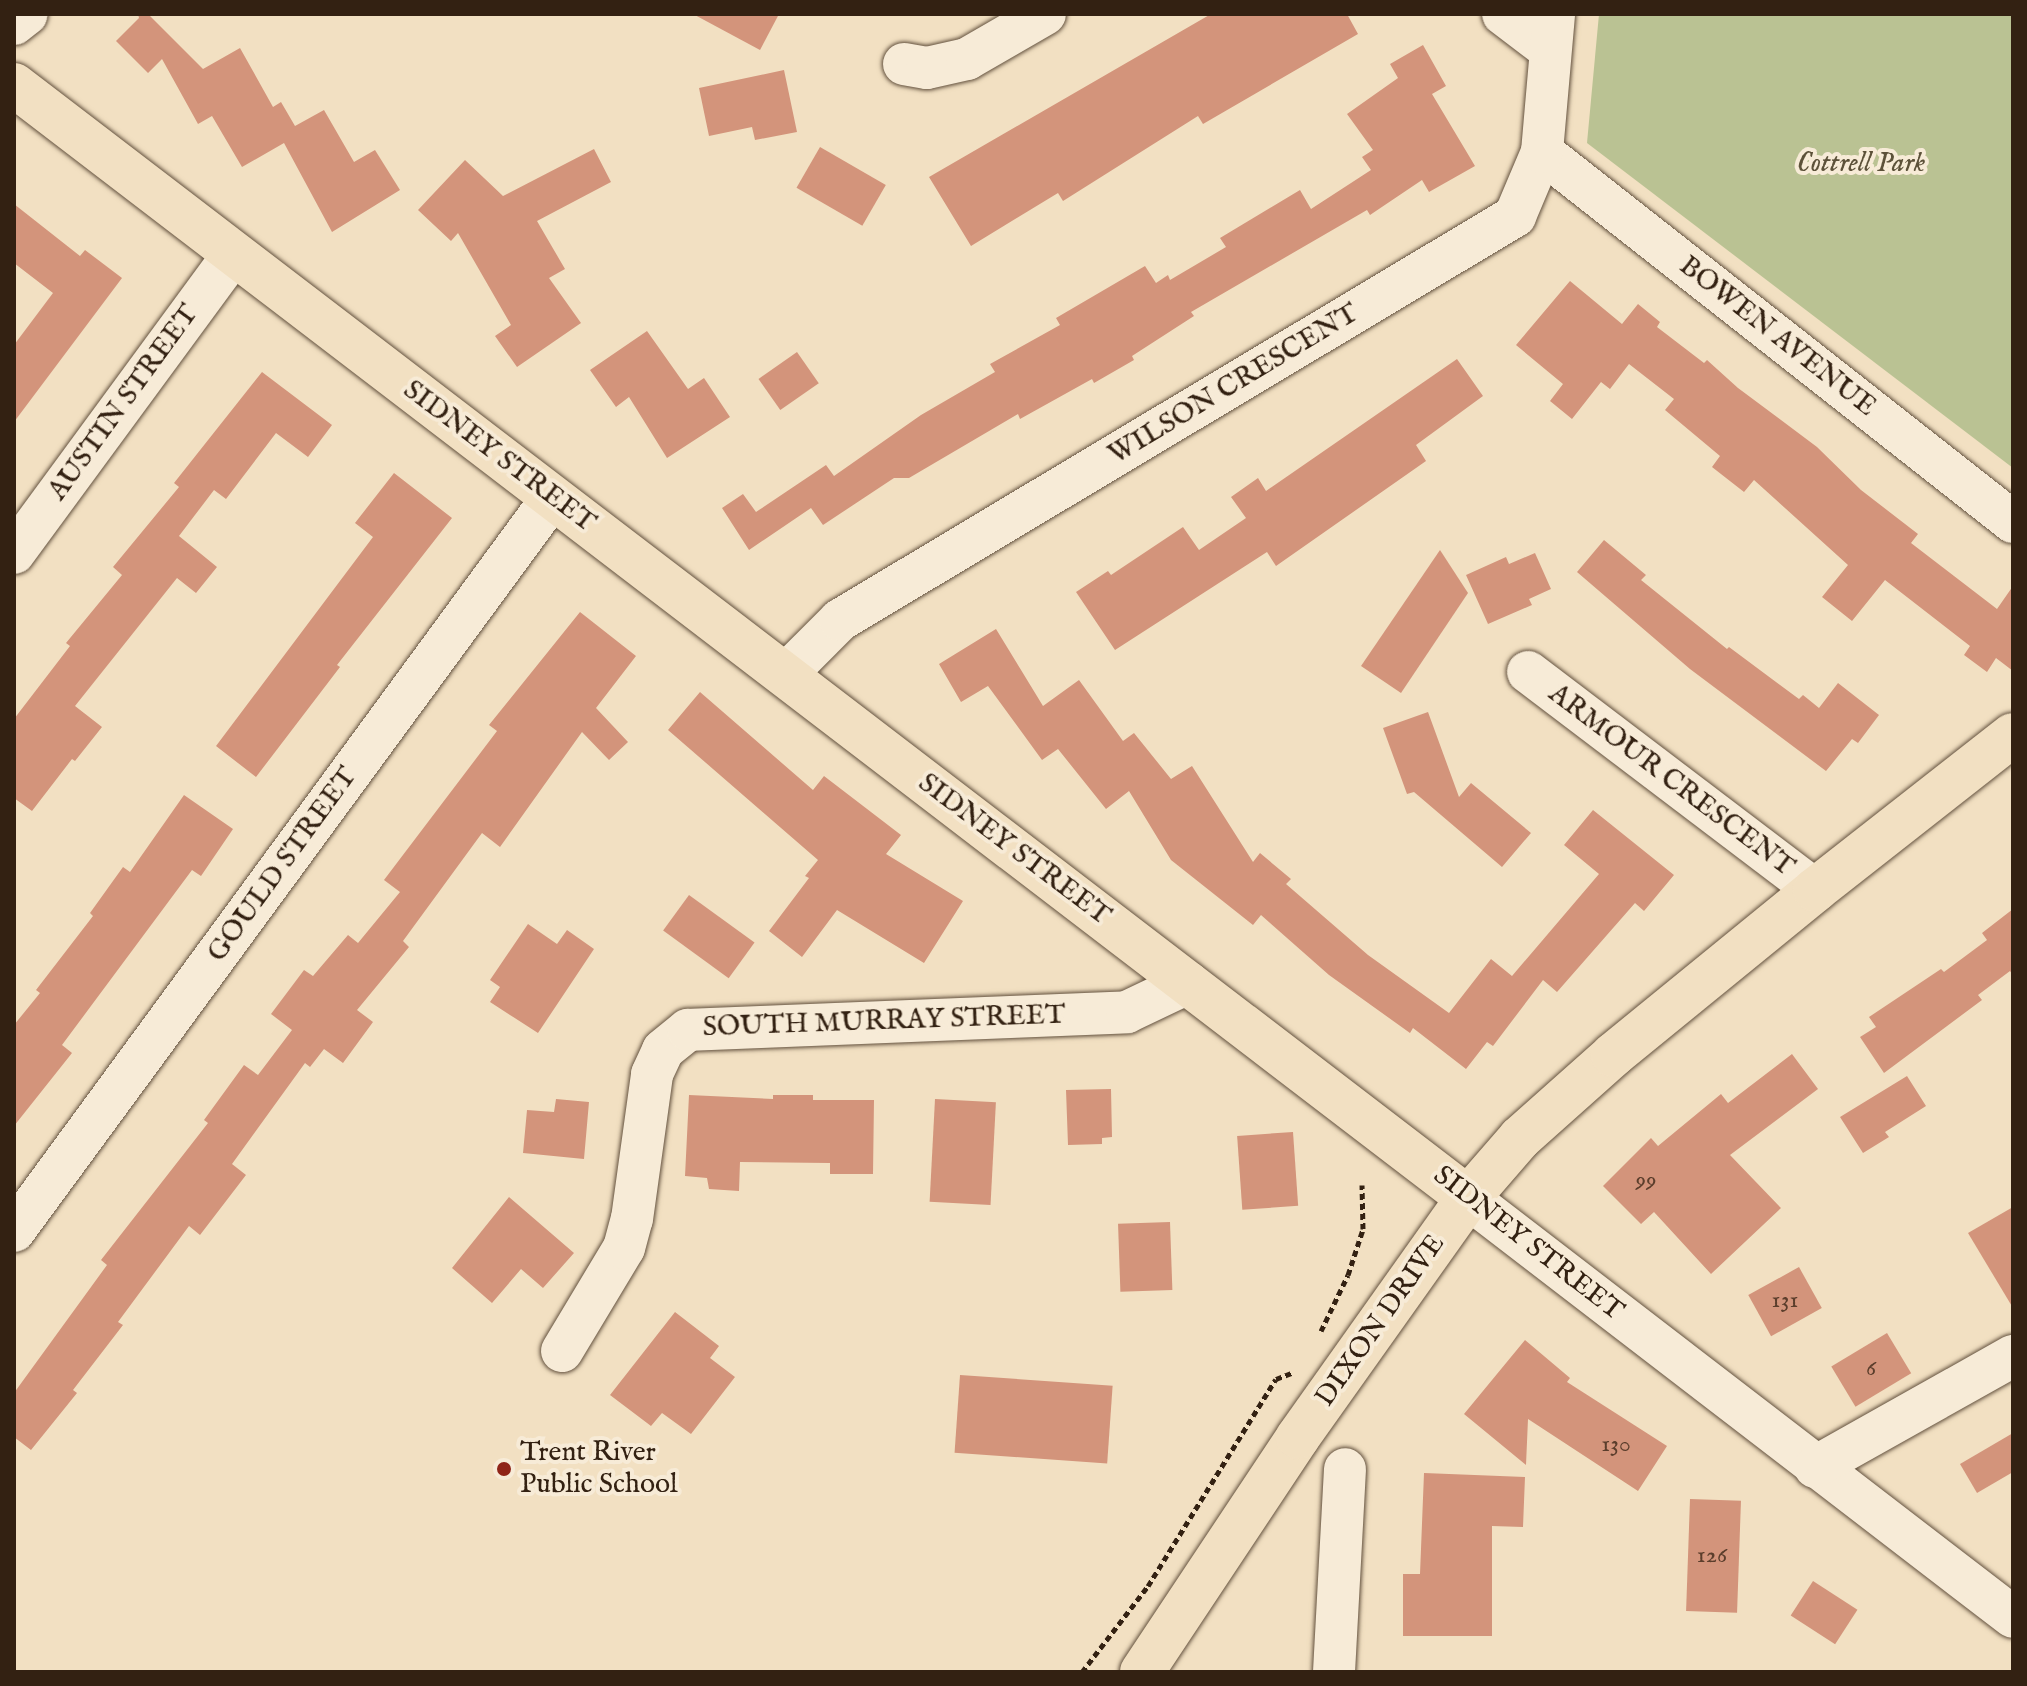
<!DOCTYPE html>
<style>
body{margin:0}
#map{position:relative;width:2027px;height:1686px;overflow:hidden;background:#f2e0c2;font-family:"IM FELL English",serif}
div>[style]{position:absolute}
.green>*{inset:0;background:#bac293}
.building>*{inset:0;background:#d3947b;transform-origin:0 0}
.path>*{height:5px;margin-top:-2.5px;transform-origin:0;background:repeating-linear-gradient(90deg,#332112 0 6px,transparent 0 10px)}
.roads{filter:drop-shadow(0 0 2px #63513e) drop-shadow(0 0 2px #63513e)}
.minor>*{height:42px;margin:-21px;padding:0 21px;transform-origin:21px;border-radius:21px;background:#f7ebd7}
.major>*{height:44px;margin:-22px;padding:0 22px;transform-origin:22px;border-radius:22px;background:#f2e0c2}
.dots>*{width:22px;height:22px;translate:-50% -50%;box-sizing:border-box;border:4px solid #f7ebd7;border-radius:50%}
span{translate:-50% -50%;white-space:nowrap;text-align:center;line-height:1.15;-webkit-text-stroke:8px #f7ebd7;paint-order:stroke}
.number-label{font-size:24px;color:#5b3e2c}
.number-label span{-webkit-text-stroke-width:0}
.park-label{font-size:28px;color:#5c5139;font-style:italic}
.street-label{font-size:28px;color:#332112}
.poi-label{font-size:28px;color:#332112}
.left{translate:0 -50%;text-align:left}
.frame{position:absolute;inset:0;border:16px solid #332112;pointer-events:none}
</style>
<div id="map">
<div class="green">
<i style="clip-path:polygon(1599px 14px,2013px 14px,2013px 468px,1587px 143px)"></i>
</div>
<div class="building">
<i style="clip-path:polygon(138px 14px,148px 14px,203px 69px,240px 48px,273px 107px,281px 102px,295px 126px,324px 110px,354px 162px,375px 150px,400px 190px,332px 232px,284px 143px,242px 167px,212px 116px,198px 124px,162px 59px,148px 73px,116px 41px,139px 18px)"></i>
<i style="clip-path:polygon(693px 14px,779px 14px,760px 50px)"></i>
<i style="clip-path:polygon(1211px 14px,1347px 14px,1358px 34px,1203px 124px,1198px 116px,1063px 201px,1058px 193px,971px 246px,929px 177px)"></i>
<i style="clip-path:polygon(1423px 45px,1446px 86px,1432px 94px,1475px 166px,1429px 192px,1422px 180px,1370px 215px,1367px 210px,1191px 312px,1194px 316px,1132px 356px,1134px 360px,1094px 383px,1092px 379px,1020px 419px,1018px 414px,909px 478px,894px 478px,823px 525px,811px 508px,749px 550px,722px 508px,743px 494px,756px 512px,826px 465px,834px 476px,921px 415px,995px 372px,990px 364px,1060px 325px,1056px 318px,1145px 266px,1156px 283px,1168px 275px,1170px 280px,1226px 247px,1220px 238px,1300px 190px,1311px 209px,1371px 170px,1362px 157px,1373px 150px,1347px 114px,1398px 78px,1390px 64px)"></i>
<i style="clip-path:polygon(784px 70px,797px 132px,755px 140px,752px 127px,709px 136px,699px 88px)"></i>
<i style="left:820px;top:147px;width:76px;height:47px;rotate:30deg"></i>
<i style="clip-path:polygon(594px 149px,611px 182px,537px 221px,565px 269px,549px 278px,581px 323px,517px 367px,495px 336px,511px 325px,458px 233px,451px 241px,418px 210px,465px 160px,503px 196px)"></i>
<i style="clip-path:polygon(14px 204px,80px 256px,85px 250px,122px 278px,14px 422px,14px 345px,53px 293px,14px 263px)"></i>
<i style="clip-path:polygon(1570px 281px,1622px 324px,1638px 304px,1660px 322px,1657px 327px,1704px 363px,1707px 360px,1738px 388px,1817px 447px,1861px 490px,1918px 534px,1911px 543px,1997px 609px,2013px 586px,2013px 671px,1996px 658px,1987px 672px,1964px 655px,1970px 646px,1885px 580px,1852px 621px,1822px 597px,1848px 565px,1754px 480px,1744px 492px,1712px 467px,1720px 456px,1665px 410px,1674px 399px,1629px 364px,1610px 389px,1601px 382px,1572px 419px,1550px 401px,1563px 384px,1516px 345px)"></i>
<i style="clip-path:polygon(647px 331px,688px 389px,704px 378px,730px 417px,667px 458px,629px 397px,616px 407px,590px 370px)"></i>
<i style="left:797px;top:352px;width:38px;height:47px;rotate:55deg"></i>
<i style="clip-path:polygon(1457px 359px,1483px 396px,1416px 445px,1426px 461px,1276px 566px,1267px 552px,1115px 650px,1076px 592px,1108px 571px,1111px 575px,1183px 527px,1199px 550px,1246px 518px,1231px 497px,1258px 478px,1266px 491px)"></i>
<i style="clip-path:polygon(262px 372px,332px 425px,308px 457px,276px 433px,226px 499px,214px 490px,179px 536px,217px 567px,196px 593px,177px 578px,75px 706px,102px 727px,75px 761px,72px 759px,32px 811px,14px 798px,14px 719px,70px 646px,66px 643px,122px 575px,113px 567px,179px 487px,174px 483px)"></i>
<i style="clip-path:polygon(394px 473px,452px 518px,337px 665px,340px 667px,256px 777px,216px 746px,373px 537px,355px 523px)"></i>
<i style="clip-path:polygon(1604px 540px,1646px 575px,1641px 580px,1727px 649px,1729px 647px,1799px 699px,1803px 695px,1819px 708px,1838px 683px,1879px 715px,1858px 743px,1852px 739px,1826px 771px,1690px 669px,1577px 572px)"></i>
<i style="clip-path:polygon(1440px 550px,1468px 593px,1401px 693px,1361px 666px)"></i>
<i style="clip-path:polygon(1535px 553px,1551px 589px,1529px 599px,1532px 605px,1488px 624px,1466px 575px,1506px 557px,1509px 564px)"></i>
<i style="clip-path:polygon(580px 612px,636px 656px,596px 708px,628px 742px,609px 760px,582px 732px,500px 847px,482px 833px,403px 941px,409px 947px,357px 1010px,373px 1022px,343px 1063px,324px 1049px,310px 1067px,305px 1063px,232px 1164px,246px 1175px,200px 1235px,189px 1226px,118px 1322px,123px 1325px,73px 1390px,77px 1393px,31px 1450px,14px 1437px,14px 1393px,107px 1265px,101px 1260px,208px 1123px,204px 1120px,244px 1065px,258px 1075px,292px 1030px,271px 1014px,304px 970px,313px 976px,348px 935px,358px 943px,400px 892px,384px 880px,497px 731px,489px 725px)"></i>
<i style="clip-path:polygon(996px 629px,1043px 706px,1079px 680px,1123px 741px,1134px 733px,1171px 779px,1192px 766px,1253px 862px,1260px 853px,1291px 879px,1286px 884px,1368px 955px,1449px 1013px,1491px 959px,1512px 976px,1599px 874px,1564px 845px,1593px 810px,1674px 875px,1644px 911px,1635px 903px,1557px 992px,1543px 980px,1493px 1046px,1487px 1042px,1466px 1069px,1413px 1028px,1410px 1033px,1329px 975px,1261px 915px,1253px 925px,1171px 860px,1129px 791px,1106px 809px,1058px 749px,1042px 760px,988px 686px,961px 702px,939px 664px)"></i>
<i style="clip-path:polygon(700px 692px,813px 790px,824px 776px,901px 835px,886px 854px,963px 901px,924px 963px,837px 910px,802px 957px,769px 931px,809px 878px,805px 876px,818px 860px,668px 730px)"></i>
<i style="clip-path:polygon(1428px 712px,1459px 797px,1471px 783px,1531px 833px,1502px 867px,1414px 792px,1407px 794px,1383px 728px)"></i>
<i style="clip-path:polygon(184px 795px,233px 829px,201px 876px,192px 870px,62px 1045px,72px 1053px,14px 1126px,14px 1025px,40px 993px,36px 990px,93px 916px,90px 913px,123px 867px,130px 872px)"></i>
<i style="left:689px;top:895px;width:81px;height:44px;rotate:36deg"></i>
<i style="clip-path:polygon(2013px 909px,2013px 975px,2010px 971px,1978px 995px,1982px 1000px,1884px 1073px,1860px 1037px,1876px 1027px,1869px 1017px,1941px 969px,1944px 972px,1987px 940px,1982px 933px)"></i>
<i style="clip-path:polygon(528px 924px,557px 944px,567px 930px,594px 949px,538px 1033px,490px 1002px,500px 987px,490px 980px)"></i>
<i style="clip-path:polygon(1792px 1054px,1818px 1089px,1730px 1155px,1781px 1208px,1711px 1274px,1654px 1212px,1641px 1224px,1603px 1186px,1651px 1138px,1658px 1146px,1721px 1094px,1728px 1103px)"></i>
<i style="clip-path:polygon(1907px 1076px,1926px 1106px,1885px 1132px,1889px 1137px,1863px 1153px,1840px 1117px)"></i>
<i style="clip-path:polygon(1111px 1089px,1112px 1137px,1102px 1138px,1102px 1144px,1068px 1145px,1066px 1090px)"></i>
<i style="clip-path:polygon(689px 1095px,773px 1099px,773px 1095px,813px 1095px,813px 1100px,874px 1100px,873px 1174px,830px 1174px,830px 1163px,740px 1162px,739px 1191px,709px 1189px,707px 1178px,685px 1176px)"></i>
<i style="clip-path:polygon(556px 1099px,589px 1102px,584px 1159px,523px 1153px,527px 1110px,554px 1112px)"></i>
<i style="left:935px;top:1099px;width:61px;height:103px;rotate:3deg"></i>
<i style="left:1293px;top:1132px;width:74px;height:56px;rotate:86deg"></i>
<i style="clip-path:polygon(509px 1197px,574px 1253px,543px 1288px,521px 1269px,492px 1303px,452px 1268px)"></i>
<i style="clip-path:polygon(2013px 1207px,2013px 1308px,1968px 1233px)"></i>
<i style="left:1170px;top:1222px;width:68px;height:52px;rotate:88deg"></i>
<i style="left:1799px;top:1267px;width:47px;height:58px;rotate:61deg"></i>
<i style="clip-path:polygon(675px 1312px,719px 1346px,710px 1358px,735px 1377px,691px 1434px,662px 1413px,651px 1426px,610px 1395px)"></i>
<i style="left:1887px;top:1333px;width:47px;height:65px;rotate:59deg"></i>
<i style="clip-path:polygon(1525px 1340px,1570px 1378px,1567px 1382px,1667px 1446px,1638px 1491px,1528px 1419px,1526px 1465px,1464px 1414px)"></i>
<i style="left:960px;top:1375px;width:153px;height:78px;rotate:4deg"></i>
<i style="clip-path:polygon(2013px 1433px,2013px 1472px,1977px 1493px,1960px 1464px)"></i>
<i style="clip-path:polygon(1424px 1473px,1525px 1477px,1523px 1527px,1492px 1526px,1492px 1636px,1403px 1636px,1403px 1574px,1420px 1574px)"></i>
<i style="left:1690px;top:1499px;width:51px;height:112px;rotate:2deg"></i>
<i style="left:1813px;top:1581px;width:53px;height:41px;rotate:33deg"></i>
</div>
<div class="path">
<i style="left:1321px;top:1331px;width:62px;rotate:-64.3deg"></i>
<i style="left:1348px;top:1275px;width:48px;rotate:-71.9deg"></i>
<i style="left:1363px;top:1229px;width:44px;rotate:-91.3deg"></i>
<i style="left:1082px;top:1672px;width:108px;rotate:-52.5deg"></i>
<i style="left:1148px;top:1586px;width:243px;rotate:-58.3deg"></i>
<i style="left:1276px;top:1379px;width:19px;rotate:-21deg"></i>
</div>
<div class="roads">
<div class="minor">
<i style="left:1503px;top:14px;width:58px;rotate:37.3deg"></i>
<i style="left:14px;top:24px;width:16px;rotate:-38deg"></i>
<i style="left:904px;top:64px;width:23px;rotate:10deg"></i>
<i style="left:927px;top:68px;width:41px;rotate:-12.7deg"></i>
<i style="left:967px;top:59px;width:90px;rotate:-30deg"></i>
<i style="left:1542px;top:152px;width:599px;rotate:38.15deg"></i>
<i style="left:14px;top:553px;width:371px;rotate:-53.7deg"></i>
<i style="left:1528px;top:672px;width:360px;rotate:37.2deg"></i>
<i style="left:785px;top:675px;width:78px;rotate:-45deg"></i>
<i style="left:840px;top:620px;width:787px;rotate:-30.9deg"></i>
<i style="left:1515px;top:216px;width:69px;rotate:-67.1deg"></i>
<i style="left:1542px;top:152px;width:139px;rotate:-85deg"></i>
<i style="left:1468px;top:1198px;width:687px;rotate:37.55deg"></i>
<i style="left:14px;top:1231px;width:909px;rotate:-53.72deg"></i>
<i style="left:562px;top:1351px;width:120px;rotate:-59deg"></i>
<i style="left:624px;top:1248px;width:30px;rotate:-75deg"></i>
<i style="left:632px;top:1219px;width:146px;rotate:-82.1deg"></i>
<i style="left:652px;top:1074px;width:26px;rotate:-65deg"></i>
<i style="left:663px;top:1050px;width:32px;rotate:-39deg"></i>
<i style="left:688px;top:1030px;width:439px;rotate:-2.3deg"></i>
<i style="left:1127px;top:1012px;width:68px;rotate:-25.4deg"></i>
<i style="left:1815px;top:1467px;width:227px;rotate:-29.3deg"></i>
<i style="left:1334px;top:1672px;width:203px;rotate:-86.9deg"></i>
</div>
<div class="major">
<i style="left:14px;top:85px;width:1831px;rotate:37.43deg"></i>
<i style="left:1142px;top:1672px;width:282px;rotate:-56.4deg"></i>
<i style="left:1298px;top:1437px;width:293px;rotate:-54.6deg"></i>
<i style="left:1468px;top:1198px;width:79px;rotate:-49.1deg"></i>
<i style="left:1520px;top:1138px;width:125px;rotate:-41.7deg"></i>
<i style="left:1613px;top:1055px;width:261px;rotate:-39.2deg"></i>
<i style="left:1815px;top:890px;width:251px;rotate:-38.1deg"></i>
</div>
</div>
<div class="dots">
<i style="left:504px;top:1469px;background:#8f2418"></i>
</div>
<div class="number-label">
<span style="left:1646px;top:1181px">99</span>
<span style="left:1785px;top:1301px">131</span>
<span style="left:1871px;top:1369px">6</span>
<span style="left:1616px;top:1445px">130</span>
<span style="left:1712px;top:1556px">126</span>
</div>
<div class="park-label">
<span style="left:1861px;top:164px">Cottrell Park</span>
</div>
<div class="street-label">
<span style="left:1777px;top:337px;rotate:38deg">BOWEN AVENUE</span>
<span style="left:1234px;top:385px;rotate:-31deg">WILSON CRESCENT</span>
<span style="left:124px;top:403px;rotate:-54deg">AUSTIN STREET</span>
<span style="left:499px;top:457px;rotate:37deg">SIDNEY STREET</span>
<span style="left:1671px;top:781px;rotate:37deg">ARMOUR CRESCENT</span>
<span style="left:1014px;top:850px;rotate:37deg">SIDNEY STREET</span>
<span style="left:283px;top:865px;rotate:-54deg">GOULD STREET</span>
<span style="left:884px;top:1022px;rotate:-2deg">SOUTH MURRAY STREET</span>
<span style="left:1528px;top:1244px;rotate:38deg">SIDNEY STREET</span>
<span style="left:1381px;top:1321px;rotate:-55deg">DIXON DRIVE</span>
</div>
<div class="poi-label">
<span class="left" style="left:520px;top:1469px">Trent River<br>Public School</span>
</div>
<div class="frame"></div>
</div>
